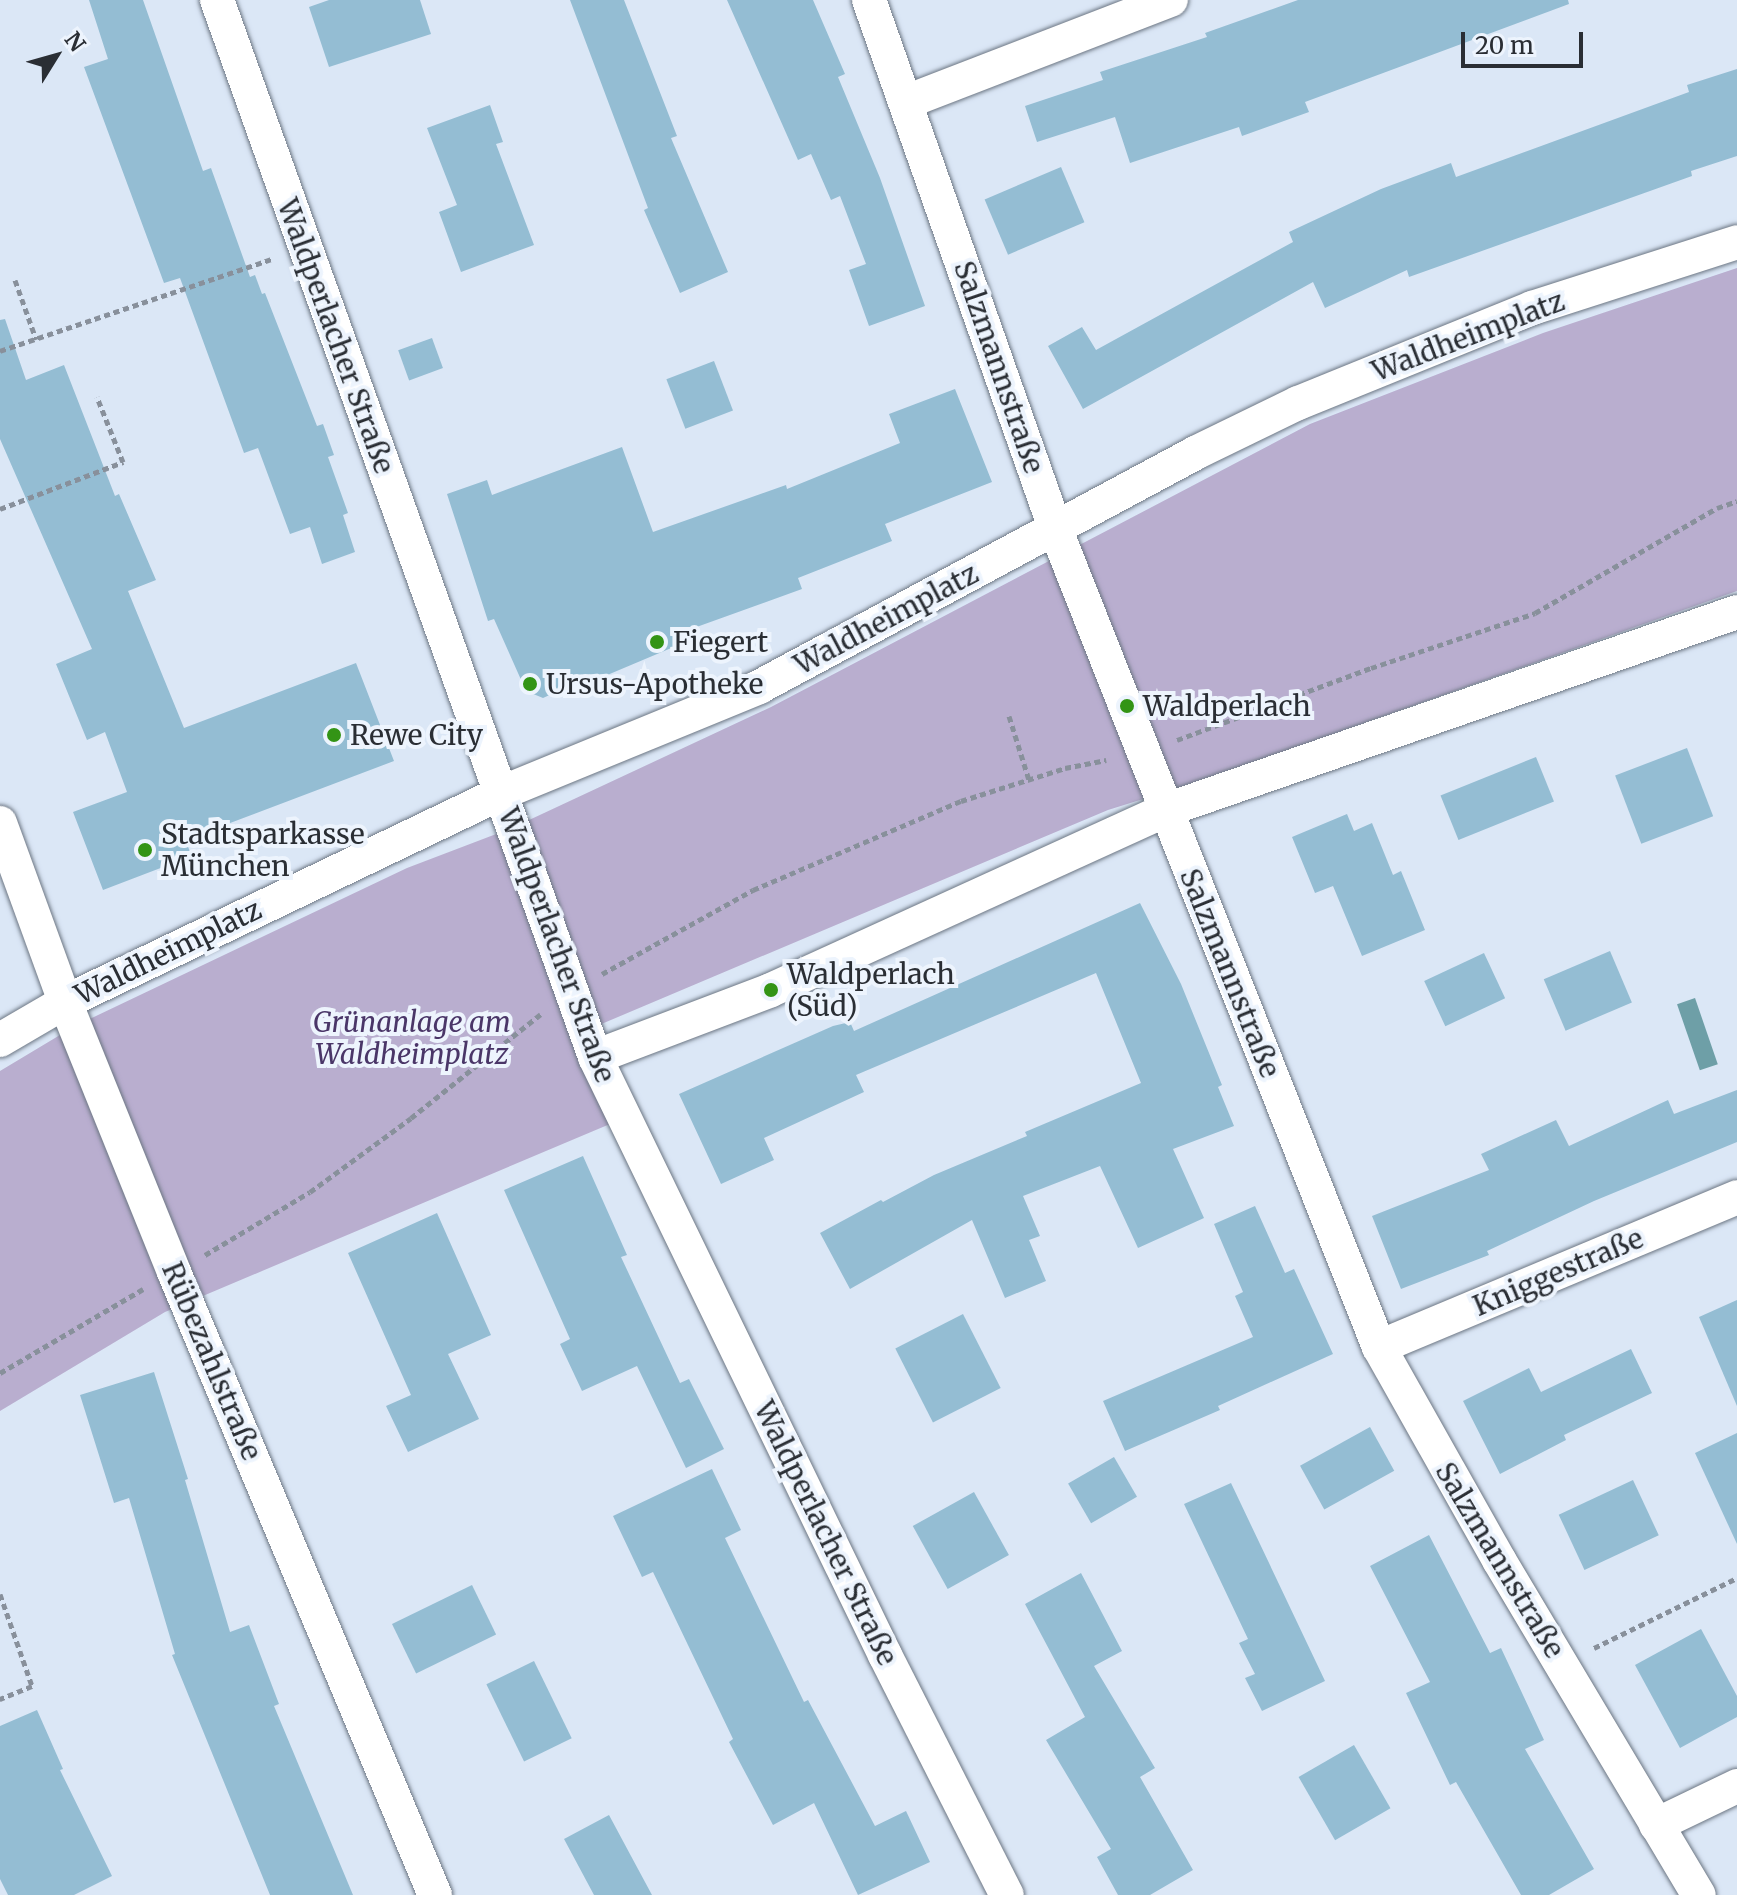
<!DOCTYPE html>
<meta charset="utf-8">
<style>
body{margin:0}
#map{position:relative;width:1737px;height:1895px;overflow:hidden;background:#dbe7f6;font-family:Merriweather,serif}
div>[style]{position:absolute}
.green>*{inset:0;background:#b9aecf}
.water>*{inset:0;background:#6e9fa7;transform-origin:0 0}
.building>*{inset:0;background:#94bdd3;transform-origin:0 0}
.path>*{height:5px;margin-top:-2.5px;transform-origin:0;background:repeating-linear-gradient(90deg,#88909b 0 6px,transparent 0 10px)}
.roads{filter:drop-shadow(0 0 2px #6c7683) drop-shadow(0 0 2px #6c7683)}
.minor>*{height:34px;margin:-17px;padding:0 17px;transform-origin:17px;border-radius:17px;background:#fff}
.dots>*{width:22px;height:22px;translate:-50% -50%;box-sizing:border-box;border:4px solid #edf4fd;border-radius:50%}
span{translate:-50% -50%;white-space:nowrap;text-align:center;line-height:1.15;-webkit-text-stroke:8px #edf4fd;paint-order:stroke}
.street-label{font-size:28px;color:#2a2e34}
.poi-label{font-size:28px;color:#2a2e34}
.left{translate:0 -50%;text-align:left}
.park-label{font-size:28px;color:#4a3668;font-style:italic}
.north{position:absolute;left:16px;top:16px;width:80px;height:80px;-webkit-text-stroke:6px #edf4fd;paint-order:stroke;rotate:53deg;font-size:22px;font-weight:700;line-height:32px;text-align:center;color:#2a2e34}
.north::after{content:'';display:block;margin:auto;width:28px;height:36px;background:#2a2e34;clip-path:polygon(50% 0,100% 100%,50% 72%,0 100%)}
.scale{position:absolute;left:1461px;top:32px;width:122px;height:36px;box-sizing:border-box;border:4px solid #2a2e34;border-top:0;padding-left:10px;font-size:24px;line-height:28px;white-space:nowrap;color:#2a2e34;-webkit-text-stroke:6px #edf4fd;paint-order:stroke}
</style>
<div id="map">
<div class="green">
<i style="clip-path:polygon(1737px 268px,1737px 591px,1204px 780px,1108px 810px,573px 1036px,610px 1124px,165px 1312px,0 1411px,0 1071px,75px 1026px,407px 868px,512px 828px,771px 707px,1310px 424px,1543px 333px)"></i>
</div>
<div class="water">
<i style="left:1695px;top:998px;width:70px;height:19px;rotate:71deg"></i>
</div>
<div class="building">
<i style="clip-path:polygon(89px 0,143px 0,203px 171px,211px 168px,250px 277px,255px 275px,262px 294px,265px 293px,317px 426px,323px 424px,334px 455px,328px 457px,348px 513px,343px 515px,355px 552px,322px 564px,310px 527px,290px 534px,258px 448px,244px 453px,180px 278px,164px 283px,84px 67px,108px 59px)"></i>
<i style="clip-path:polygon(329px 0,420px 0,431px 34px,329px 67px,309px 7px)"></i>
<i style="clip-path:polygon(570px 0,624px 0,677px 136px,671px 138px,728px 272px,680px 293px,644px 210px,648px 208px)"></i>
<i style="clip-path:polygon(727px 0,813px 0,845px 74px,838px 77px,880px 178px,925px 306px,869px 326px,849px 270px,866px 264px,840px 196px,831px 200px,811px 154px,798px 160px)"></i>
<i style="clip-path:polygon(1298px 0,1568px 0,1569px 4px,1305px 102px,1309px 112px,1242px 136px,1239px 127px,1130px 163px,1115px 117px,1037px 142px,1025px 106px,1103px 80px,1100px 72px,1207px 37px,1205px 33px)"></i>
<i style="clip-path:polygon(1737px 69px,1737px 156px,1691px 171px,1692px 176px,1409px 277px,1407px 270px,1325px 308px,1313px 282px,1083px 409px,1048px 346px,1082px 327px,1096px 350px,1293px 242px,1289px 232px,1381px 189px,1451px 163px,1456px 177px,1689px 92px,1687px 85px)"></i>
<i style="clip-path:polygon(490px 105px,503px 142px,496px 144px,534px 245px,461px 272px,439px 212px,457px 205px,427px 128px)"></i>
<i style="left:1061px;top:167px;width:60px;height:83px;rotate:67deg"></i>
<i style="clip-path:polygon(5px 319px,26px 380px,64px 365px,115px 496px,119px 494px,156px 580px,128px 591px,184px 728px,356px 663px,394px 761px,185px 840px,192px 856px,103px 890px,73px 812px,127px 792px,105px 732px,87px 740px,56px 664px,92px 649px,0 439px,0 320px)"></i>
<i style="left:432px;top:338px;width:32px;height:36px;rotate:70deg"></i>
<i style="left:714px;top:361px;width:53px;height:51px;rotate:69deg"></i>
<i style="clip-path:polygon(955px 389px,992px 482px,885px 524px,892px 541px,798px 578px,802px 589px,691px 629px,695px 638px,567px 692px,565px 688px,543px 698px,526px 691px,494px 619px,488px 621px,447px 494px,487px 480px,492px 495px,622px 447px,653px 532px,786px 485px,787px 489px,900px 443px,889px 414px)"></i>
<i style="left:1687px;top:748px;width:73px;height:77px;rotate:69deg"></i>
<i style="left:1536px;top:757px;width:48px;height:103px;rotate:68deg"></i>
<i style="clip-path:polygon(1347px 814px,1354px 831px,1372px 823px,1393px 875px,1401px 871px,1425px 930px,1362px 956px,1333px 886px,1315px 893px,1292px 837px)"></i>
<i style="clip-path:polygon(1140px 903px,1181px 984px,1222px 1085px,1218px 1087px,1234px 1126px,1173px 1149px,1204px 1218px,1138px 1248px,1100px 1166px,1023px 1196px,1040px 1236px,1029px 1240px,1046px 1281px,1005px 1298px,972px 1220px,850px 1289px,820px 1233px,881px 1200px,883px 1202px,934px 1175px,1027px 1136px,1025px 1132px,1141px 1083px,1096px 973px,856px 1075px,864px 1092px,764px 1138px,774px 1160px,721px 1184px,679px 1094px,833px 1026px,850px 1022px,854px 1031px)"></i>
<i style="left:1610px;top:951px;width:56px;height:72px;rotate:67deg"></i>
<i style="left:1484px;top:953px;width:50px;height:66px;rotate:65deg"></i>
<i style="clip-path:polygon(1737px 1090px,1737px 1142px,1594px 1201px,1487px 1251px,1489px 1255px,1401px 1289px,1372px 1216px,1489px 1170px,1481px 1154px,1556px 1120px,1569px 1146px,1668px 1100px,1674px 1114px)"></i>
<i style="clip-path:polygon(583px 1156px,627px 1255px,621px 1257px,680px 1383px,689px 1379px,724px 1449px,686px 1468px,637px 1366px,582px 1391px,560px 1344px,570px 1339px,504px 1190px)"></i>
<i style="clip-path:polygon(1255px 1206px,1285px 1273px,1294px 1269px,1333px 1354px,1218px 1406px,1220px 1410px,1125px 1451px,1103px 1401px,1253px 1337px,1235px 1296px,1243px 1292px,1214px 1224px)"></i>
<i style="clip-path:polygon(437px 1213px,491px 1335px,448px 1354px,479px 1419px,408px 1452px,386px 1406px,411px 1395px,348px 1253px)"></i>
<i style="clip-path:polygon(1737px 1300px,1737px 1406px,1699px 1317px)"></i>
<i style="left:963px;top:1314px;width:83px;height:76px;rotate:63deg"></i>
<i style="clip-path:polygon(1631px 1349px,1652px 1393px,1564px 1435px,1566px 1440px,1500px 1474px,1463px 1401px,1529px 1368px,1541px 1392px)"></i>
<i style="clip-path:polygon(154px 1372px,188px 1479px,185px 1480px,230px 1632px,249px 1625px,279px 1704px,274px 1706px,353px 1895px,270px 1895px,172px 1655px,175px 1654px,129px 1498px,114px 1503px,80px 1395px)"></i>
<i style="left:1370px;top:1427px;width:50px;height:80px;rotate:61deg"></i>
<i style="clip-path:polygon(1737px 1433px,1737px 1544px,1695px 1453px)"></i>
<i style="left:1114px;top:1457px;width:46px;height:53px;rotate:60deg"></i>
<i style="clip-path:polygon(712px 1469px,741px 1530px,725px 1538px,804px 1702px,808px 1700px,875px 1826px,906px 1811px,930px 1862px,858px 1895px,814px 1803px,773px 1825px,729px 1742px,733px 1739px,653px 1572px,642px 1577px,613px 1516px)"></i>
<i style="left:1633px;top:1480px;width:61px;height:82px;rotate:65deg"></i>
<i style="clip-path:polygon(1231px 1483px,1325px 1681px,1262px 1711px,1245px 1678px,1255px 1674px,1239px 1643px,1248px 1639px,1184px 1504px)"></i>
<i style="left:974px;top:1492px;width:72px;height:70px;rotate:61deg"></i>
<i style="clip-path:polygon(1429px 1535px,1490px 1653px,1501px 1648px,1544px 1740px,1525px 1749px,1594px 1869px,1549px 1895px,1521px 1895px,1456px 1782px,1450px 1785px,1406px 1693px,1430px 1682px,1370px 1566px)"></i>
<i style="clip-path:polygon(1081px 1573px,1122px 1651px,1094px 1666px,1155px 1768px,1140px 1777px,1193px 1870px,1150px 1895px,1118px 1895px,1097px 1857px,1111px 1849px,1046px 1740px,1085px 1717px,1025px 1604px)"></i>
<i style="left:472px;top:1585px;width:55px;height:89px;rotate:64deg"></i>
<i style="clip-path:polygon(1701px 1629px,1737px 1696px,1737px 1717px,1680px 1748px,1635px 1665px)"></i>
<i style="left:534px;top:1661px;width:86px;height:53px;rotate:64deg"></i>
<i style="clip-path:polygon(37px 1710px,63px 1769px,60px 1770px,112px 1876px,74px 1895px,8px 1895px,0 1879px,0 1726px)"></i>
<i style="left:1354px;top:1745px;width:73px;height:64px;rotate:60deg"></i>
<i style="clip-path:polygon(609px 1815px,631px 1856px,652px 1895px,594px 1895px,564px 1839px)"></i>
</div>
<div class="path">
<i style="left:15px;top:280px;width:63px;rotate:70.4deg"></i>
<i style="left:0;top:351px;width:287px;rotate:-18.7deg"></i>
<i style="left:0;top:509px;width:132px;rotate:-20.9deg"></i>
<i style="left:123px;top:462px;width:70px;rotate:-111.8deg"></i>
<i style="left:1009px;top:716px;width:67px;rotate:72.6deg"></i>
<i style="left:1177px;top:740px;width:207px;rotate:-20.4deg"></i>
<i style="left:1371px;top:668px;width:173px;rotate:-18.5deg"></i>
<i style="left:1535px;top:613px;width:210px;rotate:-30deg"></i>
<i style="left:1717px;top:508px;width:21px;rotate:-19deg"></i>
<i style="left:602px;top:974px;width:173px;rotate:-29.1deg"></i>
<i style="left:753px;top:890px;width:226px;rotate:-23.2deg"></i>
<i style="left:961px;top:801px;width:109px;rotate:-17.6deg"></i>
<i style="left:1065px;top:768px;width:42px;rotate:-11deg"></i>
<i style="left:205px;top:1255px;width:122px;rotate:-31deg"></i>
<i style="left:310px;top:1192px;width:125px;rotate:-36.2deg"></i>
<i style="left:411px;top:1118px;width:166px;rotate:-38.7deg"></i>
<i style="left:0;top:1373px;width:166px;rotate:-30.4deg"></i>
<i style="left:0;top:1594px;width:97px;rotate:70.8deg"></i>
<i style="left:32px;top:1686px;width:35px;rotate:158deg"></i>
<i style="left:1594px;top:1648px;width:159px;rotate:-26.1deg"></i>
</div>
<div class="roads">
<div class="minor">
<i style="left:217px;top:0;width:1123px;rotate:70.32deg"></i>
<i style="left:595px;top:1057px;width:665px;rotate:64.13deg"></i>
<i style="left:885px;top:1655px;width:269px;rotate:63.1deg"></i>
<i style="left:869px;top:0;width:560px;rotate:70.59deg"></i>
<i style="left:1055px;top:528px;width:881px;rotate:68.42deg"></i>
<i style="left:1379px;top:1347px;width:244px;rotate:60.6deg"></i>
<i style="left:1499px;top:1560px;width:390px;rotate:59.2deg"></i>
<i style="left:906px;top:102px;width:284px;rotate:-21.1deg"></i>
<i style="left:0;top:823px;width:190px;rotate:70deg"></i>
<i style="left:65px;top:1002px;width:291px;rotate:68deg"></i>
<i style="left:174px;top:1272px;width:675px;rotate:67.27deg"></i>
<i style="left:0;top:1040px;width:75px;rotate:-30.3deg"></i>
<i style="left:65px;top:1002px;width:484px;rotate:-25.6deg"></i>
<i style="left:501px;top:793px;width:279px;rotate:-22.3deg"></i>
<i style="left:759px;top:687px;width:495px;rotate:-28.2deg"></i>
<i style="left:1195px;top:453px;width:114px;rotate:-25.9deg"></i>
<i style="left:1298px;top:403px;width:253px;rotate:-22.1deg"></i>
<i style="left:1532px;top:308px;width:215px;rotate:-17.8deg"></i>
<i style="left:595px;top:1057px;width:188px;rotate:-20.8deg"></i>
<i style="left:771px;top:990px;width:434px;rotate:-24.5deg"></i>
<i style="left:1166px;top:810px;width:604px;rotate:-19.12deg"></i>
<i style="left:1379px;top:1347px;width:388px;rotate:-22.7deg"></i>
<i style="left:1656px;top:1825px;width:90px;rotate:-25.7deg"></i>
</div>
</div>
<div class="dots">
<i style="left:657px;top:642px;background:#339415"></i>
<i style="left:530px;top:684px;background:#339415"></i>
<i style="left:1127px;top:706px;background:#339415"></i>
<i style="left:334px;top:735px;background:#339415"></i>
<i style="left:145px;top:850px;background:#339415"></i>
<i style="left:771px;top:990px;background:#339415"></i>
</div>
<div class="street-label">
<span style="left:336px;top:336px;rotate:70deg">Waldperlacher Straße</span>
<span style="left:1468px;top:336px;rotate:-21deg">Waldheimplatz</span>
<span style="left:999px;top:367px;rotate:71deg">Salzmannstraße</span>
<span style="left:886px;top:619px;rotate:-28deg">Waldheimplatz</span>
<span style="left:557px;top:945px;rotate:70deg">Waldperlacher Straße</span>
<span style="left:168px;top:952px;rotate:-26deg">Waldheimplatz</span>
<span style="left:1230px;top:973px;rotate:68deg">Salzmannstraße</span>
<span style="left:1558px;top:1272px;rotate:-23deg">Kniggestraße</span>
<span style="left:212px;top:1361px;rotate:67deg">Rübezahlstraße</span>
<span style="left:826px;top:1533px;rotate:64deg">Waldperlacher Straße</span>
<span style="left:1500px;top:1560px;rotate:59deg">Salzmannstraße</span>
</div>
<div class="poi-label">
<span class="left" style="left:673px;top:642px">Fiegert</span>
<span class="left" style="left:546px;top:684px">Ursus-Apotheke</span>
<span class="left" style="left:1143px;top:706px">Waldperlach</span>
<span class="left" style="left:350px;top:735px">Rewe City</span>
<span class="left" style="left:161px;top:850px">Stadtsparkasse<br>München</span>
<span class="left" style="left:787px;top:990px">Waldperlach<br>(Süd)</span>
</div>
<div class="park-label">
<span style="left:412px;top:1038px">Grünanlage am<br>Waldheimplatz</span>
</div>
<div class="north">N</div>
<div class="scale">20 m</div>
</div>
